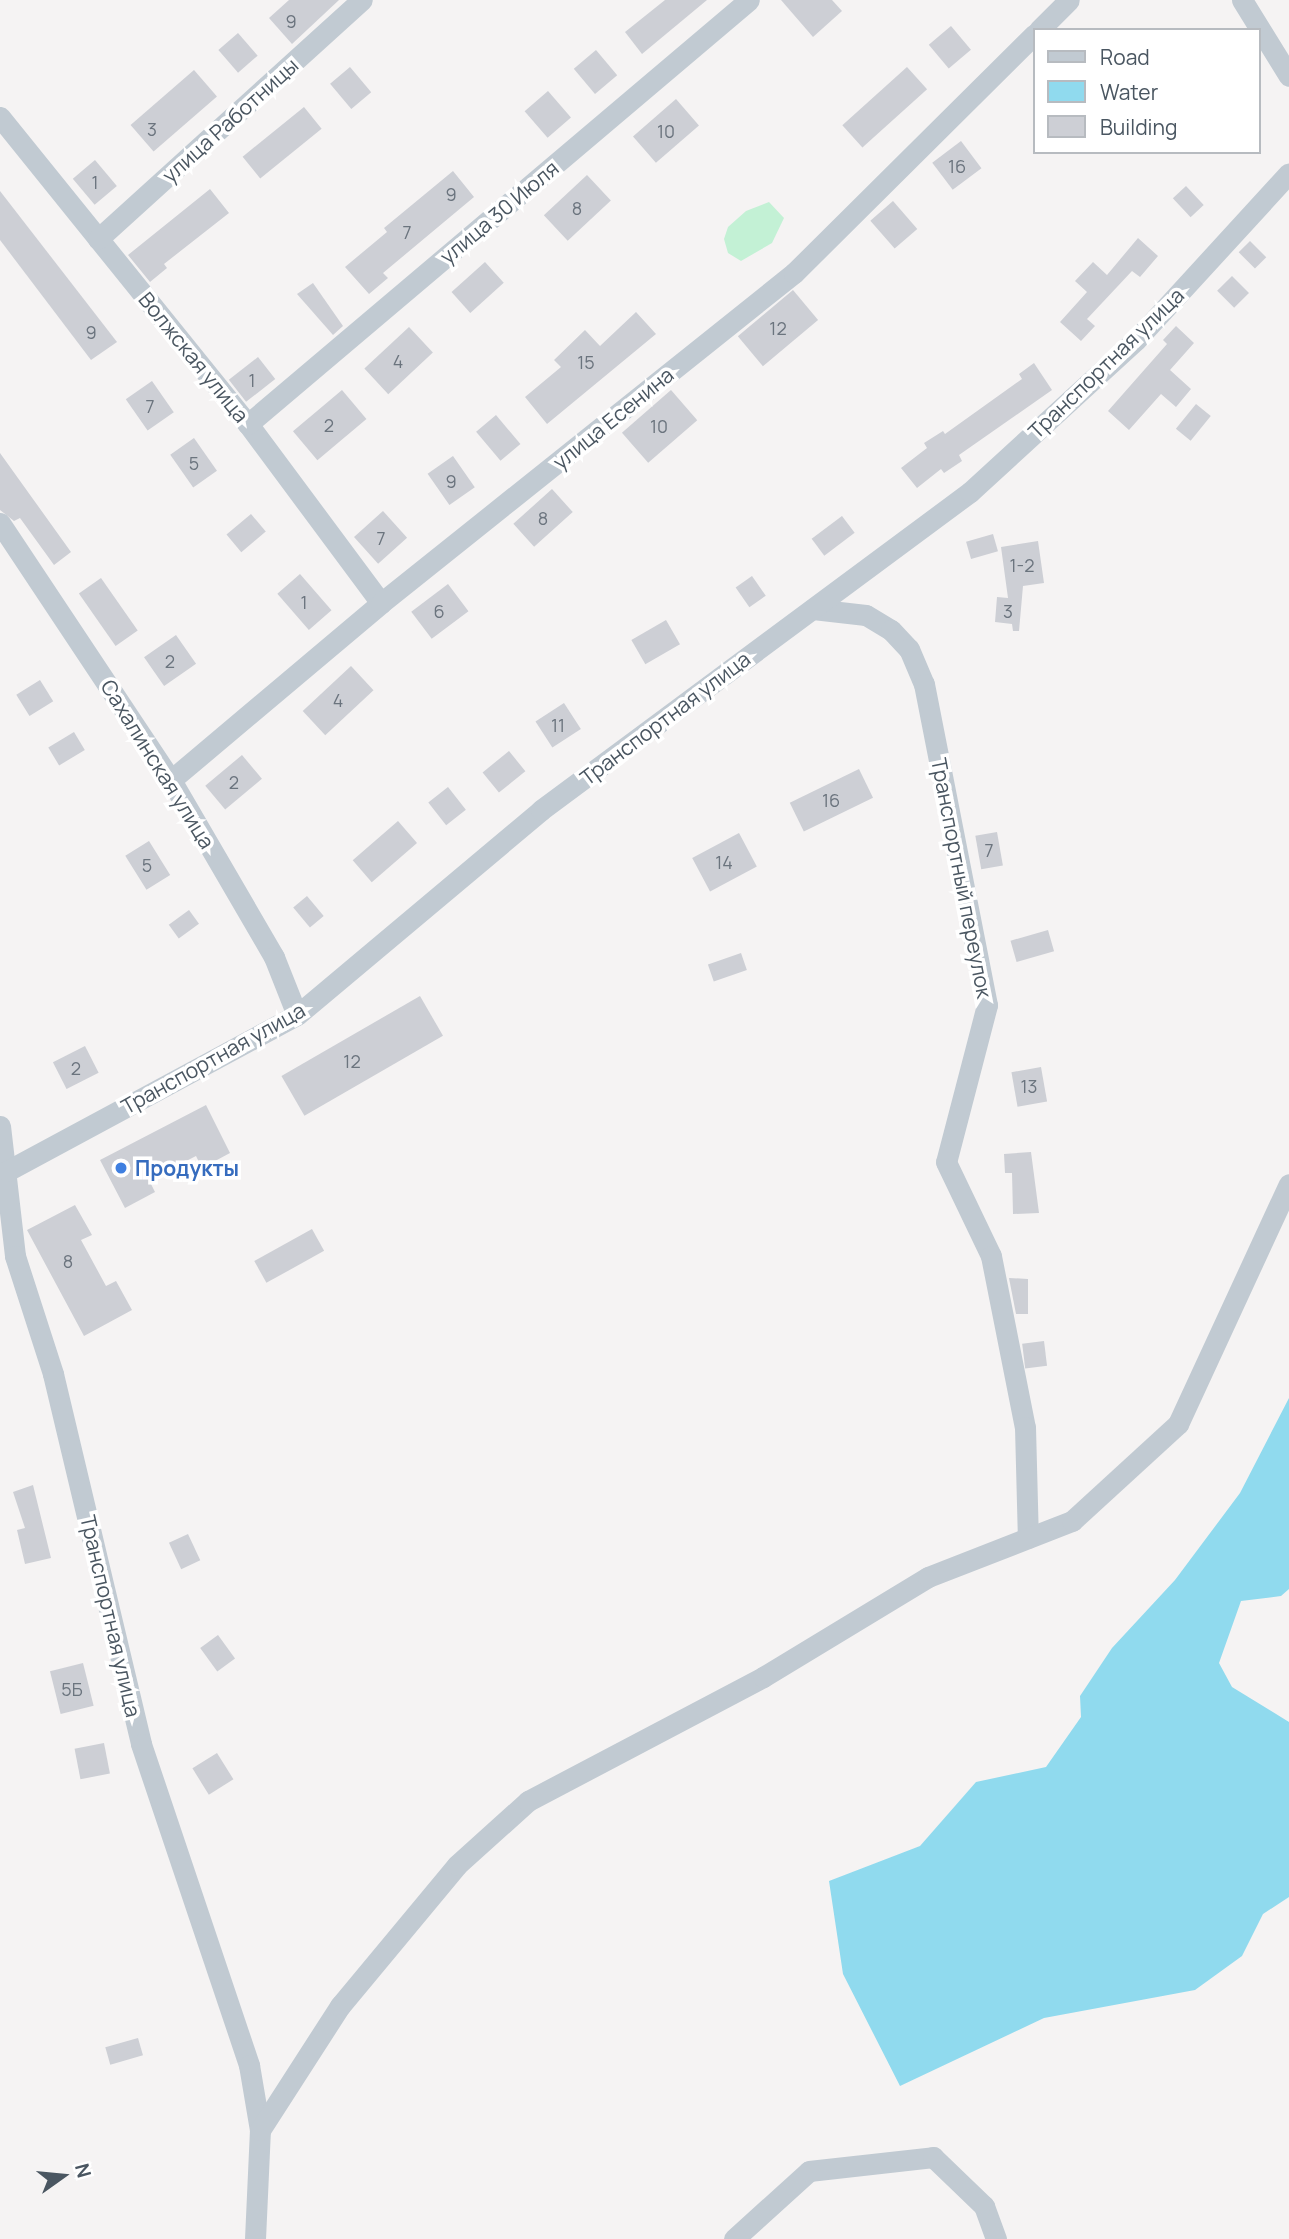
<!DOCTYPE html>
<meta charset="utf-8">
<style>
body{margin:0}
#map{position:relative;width:1289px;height:2239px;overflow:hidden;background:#f5f3f3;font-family:Manrope,sans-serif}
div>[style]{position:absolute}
.green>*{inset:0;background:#c3f1d5}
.water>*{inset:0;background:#90daee}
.building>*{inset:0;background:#cdcfd5;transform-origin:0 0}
.minor>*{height:21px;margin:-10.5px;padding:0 10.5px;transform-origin:10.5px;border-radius:10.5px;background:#c1cad2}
.dots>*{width:19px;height:19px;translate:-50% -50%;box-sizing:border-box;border:4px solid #fff;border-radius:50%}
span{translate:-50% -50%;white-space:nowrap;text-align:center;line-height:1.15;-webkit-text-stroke:7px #fff;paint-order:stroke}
.number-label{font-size:18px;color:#6b747e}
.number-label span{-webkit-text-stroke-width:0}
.street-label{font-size:21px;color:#4a5661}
.shop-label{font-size:21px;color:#366cbe;font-weight:700}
.left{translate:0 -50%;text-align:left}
.legend{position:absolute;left:1033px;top:28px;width:228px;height:126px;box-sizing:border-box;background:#fff;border:2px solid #b7bbc0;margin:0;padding:9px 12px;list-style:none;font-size:21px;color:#4a5661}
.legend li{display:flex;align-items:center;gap:14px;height:35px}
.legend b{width:35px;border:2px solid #b7bbc0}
.north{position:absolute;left:28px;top:2141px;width:70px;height:70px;-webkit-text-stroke:5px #fff;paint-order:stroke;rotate:75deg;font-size:19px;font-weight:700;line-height:28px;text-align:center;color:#4a5661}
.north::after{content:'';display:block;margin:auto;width:24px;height:32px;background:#4a5661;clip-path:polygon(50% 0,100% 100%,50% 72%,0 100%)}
</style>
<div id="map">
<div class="green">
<i style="clip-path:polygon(769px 202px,784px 218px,772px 243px,741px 261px,728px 253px,724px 239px,728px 227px,746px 211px)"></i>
</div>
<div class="water">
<i style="clip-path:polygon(1289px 1398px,1289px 1589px,1281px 1596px,1241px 1601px,1219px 1663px,1232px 1687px,1289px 1722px,1289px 1897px,1263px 1914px,1242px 1956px,1195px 1990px,1044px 2018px,900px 2086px,843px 1974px,829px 1881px,920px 1846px,976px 1782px,1046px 1767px,1081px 1717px,1080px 1696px,1112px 1648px,1175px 1580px,1240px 1493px)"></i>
</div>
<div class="building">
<i style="clip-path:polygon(289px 0,339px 0,292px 44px,269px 18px)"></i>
<i style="clip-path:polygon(665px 0,707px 0,642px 54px,625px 32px)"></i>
<i style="clip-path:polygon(781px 0,832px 0,842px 11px,813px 37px)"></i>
<i style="left:951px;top:26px;width:31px;height:29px;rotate:50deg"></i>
<i style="left:238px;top:33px;width:30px;height:26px;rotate:49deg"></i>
<i style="left:596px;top:50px;width:33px;height:29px;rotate:50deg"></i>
<i style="left:350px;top:67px;width:33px;height:26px;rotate:50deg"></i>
<i style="left:907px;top:67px;width:30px;height:87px;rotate:48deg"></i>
<i style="left:194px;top:70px;width:35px;height:84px;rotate:49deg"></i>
<i style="left:548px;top:91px;width:35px;height:31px;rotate:49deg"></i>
<i style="left:676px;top:99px;width:35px;height:57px;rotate:49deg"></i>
<i style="left:304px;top:107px;width:28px;height:79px;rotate:51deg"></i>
<i style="left:961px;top:141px;width:34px;height:36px;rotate:53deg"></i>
<i style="left:95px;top:160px;width:34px;height:29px;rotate:50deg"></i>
<i style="clip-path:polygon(453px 171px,474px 197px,383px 273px,388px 278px,369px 294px,345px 267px,387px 232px,384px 228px)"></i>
<i style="left:587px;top:175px;width:35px;height:59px;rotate:47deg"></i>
<i style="left:1186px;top:186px;width:26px;height:18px;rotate:47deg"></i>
<i style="clip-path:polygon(210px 189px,229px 213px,164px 264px,167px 268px,150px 282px,128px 255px)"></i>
<i style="clip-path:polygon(0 191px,117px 342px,91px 360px,0 240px)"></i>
<i style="left:893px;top:201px;width:37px;height:30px;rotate:49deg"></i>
<i style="clip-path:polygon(1138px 238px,1158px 256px,1140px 277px,1132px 271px,1087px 319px,1095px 326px,1081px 341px,1060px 322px,1087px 292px,1075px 281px,1093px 262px,1107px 275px)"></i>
<i style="left:1250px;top:241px;width:23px;height:16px;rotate:45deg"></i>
<i style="left:485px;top:262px;width:28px;height:45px;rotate:48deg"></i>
<i style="left:1232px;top:276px;width:24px;height:21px;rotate:45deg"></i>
<i style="clip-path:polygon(313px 283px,343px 326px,333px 335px,297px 294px)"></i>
<i style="left:793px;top:290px;width:39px;height:72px;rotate:50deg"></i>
<i style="clip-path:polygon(636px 312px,656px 334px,547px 424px,525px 397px,561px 367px,554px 360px,585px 330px,600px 346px)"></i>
<i style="clip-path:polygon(1176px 326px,1194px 343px,1170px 370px,1191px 389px,1176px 407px,1161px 394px,1129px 430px,1108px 411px,1167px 344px,1163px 340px)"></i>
<i style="left:409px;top:327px;width:35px;height:61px;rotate:47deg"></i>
<i style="left:258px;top:357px;width:28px;height:37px;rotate:52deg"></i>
<i style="clip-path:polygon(1034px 363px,1052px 390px,959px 455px,962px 461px,944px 473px,941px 469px,917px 488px,901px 468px,927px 448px,924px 443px,943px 431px,945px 434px,1022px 379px,1019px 374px)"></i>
<i style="left:152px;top:381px;width:38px;height:32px;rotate:55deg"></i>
<i style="left:342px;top:390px;width:38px;height:64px;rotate:50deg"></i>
<i style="left:671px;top:390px;width:40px;height:65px;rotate:49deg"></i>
<i style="left:1196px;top:404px;width:19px;height:32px;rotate:39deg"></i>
<i style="left:496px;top:415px;width:38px;height:26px;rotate:50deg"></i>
<i style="left:194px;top:438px;width:40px;height:29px;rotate:55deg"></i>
<i style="clip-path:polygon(0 453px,71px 552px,54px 565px,20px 518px,14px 521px,0 510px)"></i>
<i style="left:453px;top:456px;width:38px;height:31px;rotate:55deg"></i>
<i style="left:552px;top:489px;width:31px;height:52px;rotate:48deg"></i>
<i style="left:383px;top:511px;width:36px;height:39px;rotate:48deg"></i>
<i style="left:251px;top:514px;width:23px;height:32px;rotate:50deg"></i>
<i style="left:842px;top:516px;width:21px;height:38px;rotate:53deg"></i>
<i style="left:993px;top:534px;width:18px;height:28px;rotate:74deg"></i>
<i style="clip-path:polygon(1038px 541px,1044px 583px,1023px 586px,1019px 631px,1013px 631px,1012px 624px,995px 622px,997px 597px,1008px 598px,1001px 547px)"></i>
<i style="left:300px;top:574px;width:48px;height:30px;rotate:49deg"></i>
<i style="left:752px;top:576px;width:24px;height:20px;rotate:55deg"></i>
<i style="left:101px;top:578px;width:64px;height:27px;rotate:55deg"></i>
<i style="left:448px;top:584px;width:34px;height:46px;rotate:53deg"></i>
<i style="left:666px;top:620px;width:28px;height:40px;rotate:60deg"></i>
<i style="left:176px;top:635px;width:35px;height:39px;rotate:55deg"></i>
<i style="left:351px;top:666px;width:33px;height:66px;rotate:47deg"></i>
<i style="left:40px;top:680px;width:25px;height:28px;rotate:58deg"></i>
<i style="left:564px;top:703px;width:31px;height:34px;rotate:57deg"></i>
<i style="left:74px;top:732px;width:21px;height:30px;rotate:59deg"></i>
<i style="left:509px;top:751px;width:26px;height:34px;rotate:51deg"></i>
<i style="left:242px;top:755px;width:31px;height:48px;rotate:50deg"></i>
<i style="left:859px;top:769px;width:32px;height:77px;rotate:64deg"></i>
<i style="left:448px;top:787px;width:29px;height:25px;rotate:52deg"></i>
<i style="left:398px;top:821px;width:29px;height:60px;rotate:49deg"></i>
<i style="left:997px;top:832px;width:34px;height:22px;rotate:80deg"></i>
<i style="left:739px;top:833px;width:38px;height:53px;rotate:62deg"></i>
<i style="left:149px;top:841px;width:40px;height:28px;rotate:58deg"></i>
<i style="left:307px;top:896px;width:26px;height:18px;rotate:50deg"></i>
<i style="left:189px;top:910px;width:17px;height:25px;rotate:54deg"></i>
<i style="left:1048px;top:930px;width:22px;height:39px;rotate:74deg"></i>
<i style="left:741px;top:953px;width:18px;height:35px;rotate:71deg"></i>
<i style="left:420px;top:996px;width:46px;height:160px;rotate:60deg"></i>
<i style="left:85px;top:1046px;width:30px;height:36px;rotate:63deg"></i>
<i style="left:1041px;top:1067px;width:35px;height:30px;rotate:80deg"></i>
<i style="clip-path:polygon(206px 1105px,230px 1153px,202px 1168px,196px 1156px,149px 1180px,155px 1192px,125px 1208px,100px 1160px)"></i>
<i style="clip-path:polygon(1031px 1152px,1039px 1213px,1013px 1214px,1012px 1173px,1005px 1173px,1004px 1154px)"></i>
<i style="clip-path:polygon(75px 1205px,92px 1235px,81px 1240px,106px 1286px,116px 1281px,132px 1310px,84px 1336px,27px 1230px)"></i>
<i style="left:312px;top:1229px;width:25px;height:66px;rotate:61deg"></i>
<i style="clip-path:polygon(1009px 1278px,1028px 1279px,1028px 1314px,1016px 1314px)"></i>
<i style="left:1044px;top:1341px;width:25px;height:22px;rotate:83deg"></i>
<i style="clip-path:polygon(33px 1485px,51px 1558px,25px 1564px,17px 1530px,25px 1528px,13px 1492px)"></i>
<i style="left:188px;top:1534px;width:29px;height:21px;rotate:65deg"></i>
<i style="left:218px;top:1635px;width:29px;height:22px;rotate:54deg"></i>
<i style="left:83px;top:1663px;width:44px;height:34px;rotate:76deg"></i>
<i style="left:104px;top:1743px;width:31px;height:30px;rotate:79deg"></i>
<i style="left:217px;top:1753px;width:31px;height:29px;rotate:58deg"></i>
<i style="left:138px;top:2038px;width:18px;height:34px;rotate:74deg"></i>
</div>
<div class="minor">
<i style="left:1242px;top:0;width:89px;rotate:58.3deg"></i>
<i style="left:1039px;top:30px;width:42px;rotate:-45deg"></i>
<i style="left:0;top:117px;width:395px;rotate:51.1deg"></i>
<i style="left:248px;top:424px;width:223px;rotate:53.4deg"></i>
<i style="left:98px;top:239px;width:356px;rotate:-42.2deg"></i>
<i style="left:248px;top:424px;width:656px;rotate:-40.24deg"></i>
<i style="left:0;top:523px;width:309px;rotate:56.4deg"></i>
<i style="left:171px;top:780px;width:205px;rotate:59.8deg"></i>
<i style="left:274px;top:957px;width:62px;rotate:68.4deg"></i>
<i style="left:813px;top:609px;width:53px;rotate:6.5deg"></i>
<i style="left:866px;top:615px;width:29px;rotate:31deg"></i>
<i style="left:891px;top:630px;width:26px;rotate:47deg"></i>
<i style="left:909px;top:649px;width:38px;rotate:67deg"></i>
<i style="left:924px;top:684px;width:327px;rotate:78.9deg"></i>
<i style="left:987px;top:1005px;width:162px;rotate:104.6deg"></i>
<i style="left:946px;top:1162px;width:104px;rotate:64.4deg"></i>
<i style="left:991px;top:1256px;width:174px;rotate:78.8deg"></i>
<i style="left:1025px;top:1427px;width:111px;rotate:88.5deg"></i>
<i style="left:171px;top:780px;width:275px;rotate:-40.1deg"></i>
<i style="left:381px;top:603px;width:529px;rotate:-38.63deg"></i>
<i style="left:794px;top:273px;width:339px;rotate:-44.8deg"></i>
<i style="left:0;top:1126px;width:131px;rotate:83.4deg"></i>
<i style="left:15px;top:1256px;width:124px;rotate:72.1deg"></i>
<i style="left:53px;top:1374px;width:380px;rotate:76.6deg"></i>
<i style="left:141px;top:1744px;width:339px;rotate:71.4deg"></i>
<i style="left:249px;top:2065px;width:66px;rotate:80.4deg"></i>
<i style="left:7px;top:1171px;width:329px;rotate:-28.3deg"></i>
<i style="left:297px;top:1015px;width:319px;rotate:-40deg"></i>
<i style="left:541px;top:810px;width:534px;rotate:-36.55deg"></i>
<i style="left:970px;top:492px;width:225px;rotate:-42.5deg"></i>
<i style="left:1136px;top:340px;width:226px;rotate:-47.5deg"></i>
<i style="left:255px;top:2239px;width:109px;rotate:-87.4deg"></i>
<i style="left:260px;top:2130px;width:148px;rotate:-57.2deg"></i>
<i style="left:340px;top:2006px;width:183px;rotate:-50.3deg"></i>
<i style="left:457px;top:1865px;width:96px;rotate:-42deg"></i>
<i style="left:528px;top:1801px;width:266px;rotate:-27.8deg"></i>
<i style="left:763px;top:1677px;width:193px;rotate:-31.2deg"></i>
<i style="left:928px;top:1577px;width:155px;rotate:-21.3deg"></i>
<i style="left:1072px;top:1521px;width:144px;rotate:-42.5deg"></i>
<i style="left:1178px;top:1424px;width:264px;rotate:-65.2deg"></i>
<i style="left:734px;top:2239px;width:101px;rotate:-42.2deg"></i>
<i style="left:809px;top:2171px;width:125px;rotate:-6.4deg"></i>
<i style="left:933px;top:2157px;width:71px;rotate:43.9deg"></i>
<i style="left:984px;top:2206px;width:35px;rotate:70deg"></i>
</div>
<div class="dots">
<i style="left:121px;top:1168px;background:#3f7fe0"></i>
</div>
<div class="number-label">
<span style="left:291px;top:21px">9</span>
<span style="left:152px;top:129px">3</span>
<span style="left:666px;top:131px">10</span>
<span style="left:957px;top:166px">16</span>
<span style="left:95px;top:182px">1</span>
<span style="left:451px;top:194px">9</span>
<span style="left:577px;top:208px">8</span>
<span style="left:407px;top:232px">7</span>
<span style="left:778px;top:328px">12</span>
<span style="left:91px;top:332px">9</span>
<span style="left:398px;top:361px">4</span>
<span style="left:586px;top:362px">15</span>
<span style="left:252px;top:380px">1</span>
<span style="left:150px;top:406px">7</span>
<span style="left:329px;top:425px">2</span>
<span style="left:659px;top:426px">10</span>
<span style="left:194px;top:463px">5</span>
<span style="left:451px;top:481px">9</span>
<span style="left:543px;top:518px">8</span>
<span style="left:381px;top:538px">7</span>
<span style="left:1022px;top:565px">1-2</span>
<span style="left:304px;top:602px">1</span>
<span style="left:439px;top:611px">6</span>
<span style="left:1008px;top:611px">3</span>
<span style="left:170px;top:661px">2</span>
<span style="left:338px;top:700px">4</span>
<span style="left:558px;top:725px">11</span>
<span style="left:234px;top:782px">2</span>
<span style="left:831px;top:800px">16</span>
<span style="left:989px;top:850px">7</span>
<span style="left:724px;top:862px">14</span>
<span style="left:147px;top:865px">5</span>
<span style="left:352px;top:1061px">12</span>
<span style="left:76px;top:1068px">2</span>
<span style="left:1029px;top:1086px">13</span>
<span style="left:68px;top:1261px">8</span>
<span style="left:72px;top:1689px">5Б</span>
</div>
<div class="street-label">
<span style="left:230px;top:120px;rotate:-42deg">улица Работницы</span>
<span style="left:499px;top:212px;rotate:-40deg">улица 30 Июля</span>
<span style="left:194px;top:357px;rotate:51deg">Волжская улица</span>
<span style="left:1106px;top:363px;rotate:-44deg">Транспортная улица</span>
<span style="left:613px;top:418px;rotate:-39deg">улица Есенина</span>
<span style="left:665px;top:718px;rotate:-37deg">Транспортная улица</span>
<span style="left:158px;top:764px;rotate:58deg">Сахалинская улица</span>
<span style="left:962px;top:878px;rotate:79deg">Транспортный переулок</span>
<span style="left:213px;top:1058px;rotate:-29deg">Транспортная улица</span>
<span style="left:111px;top:1616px;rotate:77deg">Транспортная улица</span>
</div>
<div class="shop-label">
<span class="left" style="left:135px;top:1168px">Продукты</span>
</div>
<ul class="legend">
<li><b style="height:9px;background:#c1cad2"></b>Road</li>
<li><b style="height:19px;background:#90daee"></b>Water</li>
<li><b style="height:19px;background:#cdcfd5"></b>Building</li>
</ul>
<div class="north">N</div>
</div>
